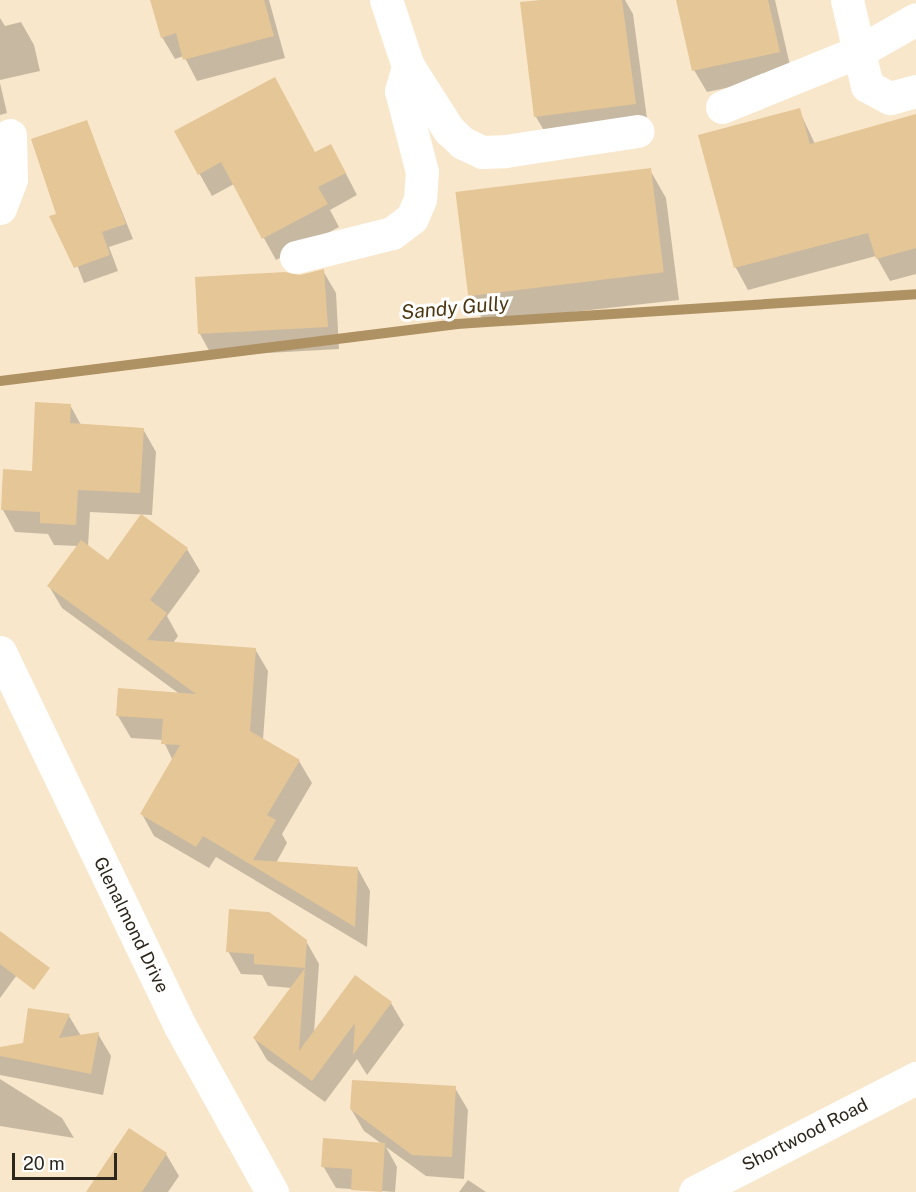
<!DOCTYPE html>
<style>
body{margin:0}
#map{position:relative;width:916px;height:1192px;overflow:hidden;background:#f9e7cb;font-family:"Public Sans",sans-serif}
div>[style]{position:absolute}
.shadow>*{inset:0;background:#0003}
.stream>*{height:10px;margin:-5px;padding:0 5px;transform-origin:5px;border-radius:5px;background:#af9263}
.building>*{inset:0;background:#e5c696;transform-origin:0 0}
.minor>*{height:33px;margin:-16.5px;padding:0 16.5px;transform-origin:16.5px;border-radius:16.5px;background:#fff}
span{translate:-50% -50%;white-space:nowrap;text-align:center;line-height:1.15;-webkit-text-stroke:6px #fff;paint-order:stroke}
.street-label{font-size:18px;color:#2d261c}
.water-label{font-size:20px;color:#4b360f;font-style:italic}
.scale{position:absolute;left:12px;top:1153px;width:105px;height:27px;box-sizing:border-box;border:3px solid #2d261c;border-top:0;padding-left:8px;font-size:18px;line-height:21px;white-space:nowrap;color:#2d261c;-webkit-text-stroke:4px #fff;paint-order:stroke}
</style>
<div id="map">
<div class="shadow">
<i style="clip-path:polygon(152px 0,269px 0,285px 58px,197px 81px,184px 56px,175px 59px,162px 37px)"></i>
<i style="clip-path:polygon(553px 0,625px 0,633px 14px,648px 126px,549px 139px,536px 117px)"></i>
<i style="clip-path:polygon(678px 0,775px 0,792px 74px,707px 92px,694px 70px)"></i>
<i style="clip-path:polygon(0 18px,5px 26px,21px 22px,34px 45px,40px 71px,0 80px)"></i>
<i style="clip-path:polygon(0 83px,7px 113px,0 115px)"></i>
<i style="clip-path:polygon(799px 110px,815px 144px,916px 115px,916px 274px,890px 281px,876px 256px,748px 290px,736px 268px,700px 136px)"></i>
<i style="clip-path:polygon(86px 122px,133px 239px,109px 247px,118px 271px,84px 283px,58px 215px)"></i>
<i style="clip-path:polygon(176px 132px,315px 154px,343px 168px,357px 195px,330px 210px,339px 227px,276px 260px,234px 184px,212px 196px)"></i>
<i style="clip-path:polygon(650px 170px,666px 198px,679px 300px,484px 322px,468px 294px)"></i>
<i style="clip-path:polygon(323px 271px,336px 293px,339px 349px,212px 356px,200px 334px,300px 277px)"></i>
<i style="clip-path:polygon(70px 405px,81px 425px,143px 429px,156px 452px,152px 515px,90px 512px,88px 547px,108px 562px,187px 549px,200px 571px,167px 616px,178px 636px,173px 643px,255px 649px,268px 671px,263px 740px,299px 761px,312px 783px,282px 834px,287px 843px,276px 863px,358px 869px,370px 891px,367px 947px,216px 857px,209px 868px,154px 836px,142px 814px,173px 761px,163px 740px,131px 738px,118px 716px,181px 695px,62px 608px,49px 586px,78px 546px,54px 545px,48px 534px,15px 532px,3px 510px,33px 473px)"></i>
<i style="clip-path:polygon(0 933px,25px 964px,0 998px)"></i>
<i style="clip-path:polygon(306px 941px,319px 964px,314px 1033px,391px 1003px,404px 1025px,367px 1075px,357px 1059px,325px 1102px,267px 1060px,254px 1038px,292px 988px,268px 986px,262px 975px,241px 974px,228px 951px)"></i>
<i style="clip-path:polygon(69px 1016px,81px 1036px,98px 1034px,111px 1056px,103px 1095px,0 1075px,0 1048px,24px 1045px)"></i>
<i style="clip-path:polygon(0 1079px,62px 1118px,74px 1138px,0 1126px)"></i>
<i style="clip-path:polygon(455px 1088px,468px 1110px,464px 1179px,426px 1176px,386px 1147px,397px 1167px,395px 1192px,336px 1188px,323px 1166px,382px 1144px,364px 1131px,351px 1109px)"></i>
<i style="clip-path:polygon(166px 1154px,179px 1176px,168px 1192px,89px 1192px)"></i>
<i style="clip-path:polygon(468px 1180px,486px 1192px,459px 1192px)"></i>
</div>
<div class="stream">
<i style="left:0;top:381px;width:461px;rotate:-7.1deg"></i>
<i style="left:457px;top:324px;width:460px;rotate:-3.7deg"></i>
</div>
<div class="building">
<i style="clip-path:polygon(150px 0,264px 0,274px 36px,183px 60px,176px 33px,161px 38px)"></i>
<i style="clip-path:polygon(541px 0,622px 0,636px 104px,534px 117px,520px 2px)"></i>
<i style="clip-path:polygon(676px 0,768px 0,780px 52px,692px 71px)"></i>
<i style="clip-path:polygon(275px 77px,315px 152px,331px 144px,346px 173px,318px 187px,328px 204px,262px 239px,221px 162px,198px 175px,174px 131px)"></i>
<i style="clip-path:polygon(800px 108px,810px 144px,916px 114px,916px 248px,876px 259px,868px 233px,734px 268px,698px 135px)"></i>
<i style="clip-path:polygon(87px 120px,126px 224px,102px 232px,110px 255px,74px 268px,49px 216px,56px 214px,31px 139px)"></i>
<i style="left:651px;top:168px;width:105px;height:197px;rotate:83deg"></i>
<i style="clip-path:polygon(324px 269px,328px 327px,198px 334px,195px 277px,285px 272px,300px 275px)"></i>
<i style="clip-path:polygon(35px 402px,71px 404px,70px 423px,144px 428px,140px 493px,78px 490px,76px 525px,40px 523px,40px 512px,1px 510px,3px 469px,32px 471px)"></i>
<i style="clip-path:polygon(141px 514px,188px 548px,150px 600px,167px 613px,147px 640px,256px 648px,250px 731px,300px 760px,267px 815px,276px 820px,253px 860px,358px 867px,355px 927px,203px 836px,196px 847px,140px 814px,180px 745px,161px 744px,163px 719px,116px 716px,118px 688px,196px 694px,47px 586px,81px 540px,108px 560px)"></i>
<i style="clip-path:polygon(229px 909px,269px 912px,307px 940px,299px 1051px,355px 975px,392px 1002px,353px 1055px,355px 1023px,312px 1081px,253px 1038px,305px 968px,254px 964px,254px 954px,226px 952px)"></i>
<i style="clip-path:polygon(0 931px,50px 968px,34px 990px,0 964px)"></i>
<i style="clip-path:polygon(28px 1008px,70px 1014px,59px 1038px,99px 1032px,91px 1074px,0 1056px,0 1047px,23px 1043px)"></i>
<i style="clip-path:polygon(352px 1080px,456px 1086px,452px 1157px,412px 1155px,350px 1109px)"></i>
<i style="clip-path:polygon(129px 1128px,167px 1153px,142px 1192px,86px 1192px)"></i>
<i style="clip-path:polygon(323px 1138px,385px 1143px,382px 1192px,351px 1190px,352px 1169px,321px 1167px)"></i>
</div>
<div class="minor">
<i style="left:386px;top:0;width:70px;rotate:71.6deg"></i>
<i style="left:408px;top:66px;width:76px;rotate:57.4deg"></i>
<i style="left:449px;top:130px;width:19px;rotate:43deg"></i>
<i style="left:463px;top:143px;width:21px;rotate:25deg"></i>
<i style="left:482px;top:152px;width:23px;rotate:-2deg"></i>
<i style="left:505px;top:151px;width:134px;rotate:-8.6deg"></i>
<i style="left:847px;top:0;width:88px;rotate:76.9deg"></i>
<i style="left:867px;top:86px;width:26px;rotate:28deg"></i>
<i style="left:890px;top:98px;width:27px;rotate:-15deg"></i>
<i style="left:722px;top:107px;width:149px;rotate:-22.1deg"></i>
<i style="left:860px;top:51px;width:64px;rotate:-29.7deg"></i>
<i style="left:0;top:208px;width:31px;rotate:-69deg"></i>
<i style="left:11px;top:179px;width:44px;rotate:-91.3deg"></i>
<i style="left:296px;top:257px;width:99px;rotate:-14deg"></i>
<i style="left:392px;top:233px;width:25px;rotate:-37deg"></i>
<i style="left:412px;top:218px;width:21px;rotate:-67deg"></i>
<i style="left:420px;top:199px;width:27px;rotate:-86deg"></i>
<i style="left:422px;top:172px;width:84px;rotate:-104.5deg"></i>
<i style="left:401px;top:91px;width:26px;rotate:-74deg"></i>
<i style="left:0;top:652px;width:415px;rotate:64.3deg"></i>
<i style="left:180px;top:1026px;width:190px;rotate:61deg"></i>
<i style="left:695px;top:1192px;width:249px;rotate:-27.3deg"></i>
</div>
<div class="street-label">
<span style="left:131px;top:925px;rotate:64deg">Glenalmond Drive</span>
<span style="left:805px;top:1135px;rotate:-27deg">Shortwood Road</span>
</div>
<div class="water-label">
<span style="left:455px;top:308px;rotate:-5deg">Sandy Gully</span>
</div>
<div class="scale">20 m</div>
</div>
